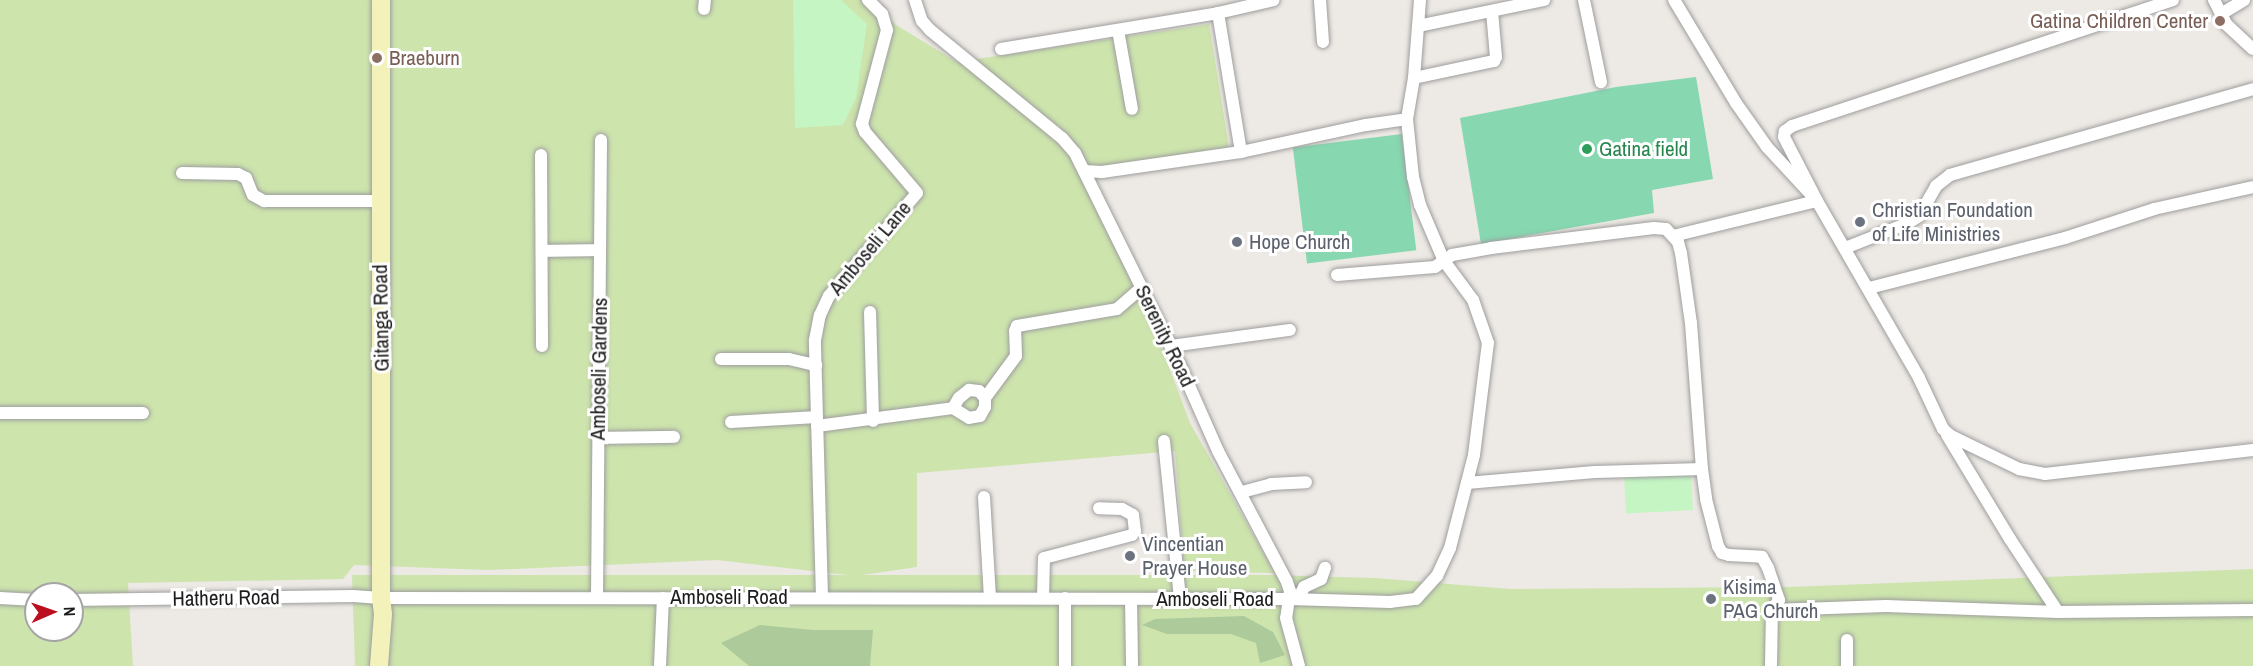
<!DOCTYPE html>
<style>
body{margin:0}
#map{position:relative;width:2253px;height:666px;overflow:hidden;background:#ede9e4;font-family:"Archivo Narrow",sans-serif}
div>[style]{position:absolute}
.grass>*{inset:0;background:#cde4ad}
.forest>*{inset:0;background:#adca9b}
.park>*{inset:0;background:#c4f5c3;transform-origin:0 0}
.pitch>*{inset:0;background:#87d7b0;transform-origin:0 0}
.roads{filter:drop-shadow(0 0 2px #9e9e9e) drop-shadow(0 0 2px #9e9e9e)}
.street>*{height:12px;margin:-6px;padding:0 6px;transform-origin:6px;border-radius:6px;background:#fff}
.secondary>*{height:18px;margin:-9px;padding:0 9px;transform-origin:9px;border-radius:9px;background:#f4f2bb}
.dots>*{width:16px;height:16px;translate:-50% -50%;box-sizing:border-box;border:3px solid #fff;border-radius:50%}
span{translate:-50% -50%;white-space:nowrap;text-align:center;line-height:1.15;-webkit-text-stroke:6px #fff;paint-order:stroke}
.education-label{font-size:21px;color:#785e54}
.right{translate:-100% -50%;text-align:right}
.left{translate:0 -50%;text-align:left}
.leisure-label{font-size:21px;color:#27864d}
.worship-label{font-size:21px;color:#5b616d}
.street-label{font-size:21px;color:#1d1d1d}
.north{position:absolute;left:24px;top:582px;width:60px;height:60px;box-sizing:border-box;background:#fff;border:2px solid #a5a5a5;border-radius:50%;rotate:88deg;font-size:16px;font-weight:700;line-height:24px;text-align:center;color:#1d1d1d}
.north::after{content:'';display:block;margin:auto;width:21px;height:27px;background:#bb0f20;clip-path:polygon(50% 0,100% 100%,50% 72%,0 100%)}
</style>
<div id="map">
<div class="grass">
<i style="clip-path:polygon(evenodd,0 0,871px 0,896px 25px,957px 62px,1209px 24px,1229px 147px,1094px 177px,1115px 225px,1190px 423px,1275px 573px,1184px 571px,1175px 451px,917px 473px,917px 567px,862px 575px,1269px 575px,1375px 578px,1510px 589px,1790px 587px,2253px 569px,2253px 666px,355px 666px,352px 575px,848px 575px,717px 560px,488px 570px,354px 565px,343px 579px,128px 583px,133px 666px,0 666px,0 0,36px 594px,72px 594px,72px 630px,36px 630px,36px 594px)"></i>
</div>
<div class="forest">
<i style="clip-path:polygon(1244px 616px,1273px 632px,1285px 655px,1260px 663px,1256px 643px,1231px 634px,1167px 634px,1142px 625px,1155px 619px)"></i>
<i style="clip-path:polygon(760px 625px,813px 630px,873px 630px,870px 666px,749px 666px,721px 643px)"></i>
</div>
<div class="park">
<i style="clip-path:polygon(793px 0,841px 0,867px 24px,856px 98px,843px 125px,795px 128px)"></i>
<i style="left:1691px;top:473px;width:37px;height:67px;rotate:87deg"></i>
</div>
<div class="pitch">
<i style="clip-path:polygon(1696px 77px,1713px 179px,1652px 190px,1654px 213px,1481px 244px,1460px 118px,1616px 87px)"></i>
<i style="left:1402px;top:134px;width:117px;height:110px;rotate:83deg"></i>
</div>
<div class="roads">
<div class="street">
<i style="left:915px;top:0;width:22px;rotate:72deg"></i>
<i style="left:922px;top:21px;width:12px;rotate:48deg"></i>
<i style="left:930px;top:30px;width:171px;rotate:39.3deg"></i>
<i style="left:1062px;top:138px;width:20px;rotate:49deg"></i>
<i style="left:1075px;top:153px;width:244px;rotate:63.7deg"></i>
<i style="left:1183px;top:372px;width:86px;rotate:66.1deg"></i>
<i style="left:1218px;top:451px;width:148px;rotate:62.2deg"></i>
<i style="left:1287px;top:582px;width:9px;rotate:72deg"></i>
<i style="left:1290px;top:591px;width:27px;rotate:98deg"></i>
<i style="left:1286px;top:618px;width:50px;rotate:74.8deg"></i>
<i style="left:1320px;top:0;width:42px;rotate:85.9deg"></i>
<i style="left:1584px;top:0;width:84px;rotate:78.3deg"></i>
<i style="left:2173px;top:0;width:401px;rotate:161.7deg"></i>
<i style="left:1792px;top:126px;width:9px;rotate:144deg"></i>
<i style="left:1785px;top:131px;width:6px;rotate:99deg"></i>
<i style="left:1784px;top:137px;width:72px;rotate:62.7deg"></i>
<i style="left:1817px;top:201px;width:204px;rotate:60deg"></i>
<i style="left:1919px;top:378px;width:56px;rotate:64.8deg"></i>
<i style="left:1943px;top:429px;width:11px;rotate:41deg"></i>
<i style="left:1951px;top:436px;width:76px;rotate:25.9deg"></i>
<i style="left:2019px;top:469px;width:26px;rotate:11deg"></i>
<i style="left:2045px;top:474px;width:209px;rotate:-6.6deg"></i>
<i style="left:2214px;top:0;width:28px;rotate:63deg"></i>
<i style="left:2227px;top:25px;width:35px;rotate:43deg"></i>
<i style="left:704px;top:9px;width:9px;rotate:-84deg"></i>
<i style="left:1218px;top:13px;width:141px;rotate:80.6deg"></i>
<i style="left:2221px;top:14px;width:27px;rotate:-31deg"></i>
<i style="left:1418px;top:26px;width:129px;rotate:-11.7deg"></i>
<i style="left:1118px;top:30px;width:80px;rotate:80deg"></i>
<i style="left:1001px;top:49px;width:220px;rotate:-9.4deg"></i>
<i style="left:1218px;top:13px;width:57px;rotate:-13.1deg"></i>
<i style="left:1414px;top:78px;width:82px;rotate:-12deg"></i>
<i style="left:1494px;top:61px;width:4px;rotate:-63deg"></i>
<i style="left:1496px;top:57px;width:46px;rotate:-95deg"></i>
<i style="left:541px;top:155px;width:191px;rotate:89.7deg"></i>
<i style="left:1084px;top:171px;width:18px;rotate:3deg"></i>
<i style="left:1102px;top:172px;width:140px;rotate:-8.2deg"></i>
<i style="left:1241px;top:152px;width:128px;rotate:-12.2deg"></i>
<i style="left:1366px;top:125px;width:41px;rotate:-8.3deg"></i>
<i style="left:182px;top:173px;width:56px;rotate:1deg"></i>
<i style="left:238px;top:174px;width:9px;rotate:27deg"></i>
<i style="left:246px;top:178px;width:18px;rotate:68deg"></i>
<i style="left:253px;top:195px;width:13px;rotate:29deg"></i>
<i style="left:264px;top:201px;width:116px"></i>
<i style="left:1673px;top:236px;width:148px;rotate:-13.7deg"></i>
<i style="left:1817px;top:201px;width:74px;rotate:-132.8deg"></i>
<i style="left:1767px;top:147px;width:54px;rotate:-125.2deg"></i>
<i style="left:1736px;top:103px;width:120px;rotate:-121deg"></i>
<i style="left:1845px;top:248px;width:68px;rotate:-21.6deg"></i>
<i style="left:1908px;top:223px;width:13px;rotate:-32deg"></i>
<i style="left:1919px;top:216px;width:34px;rotate:-60deg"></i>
<i style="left:1936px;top:186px;width:18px;rotate:-38deg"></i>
<i style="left:1950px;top:175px;width:315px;rotate:-15.8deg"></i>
<i style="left:542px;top:251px;width:58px;rotate:-1deg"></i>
<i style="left:1337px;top:275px;width:98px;rotate:-4.7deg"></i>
<i style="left:1435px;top:267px;width:21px;rotate:-35deg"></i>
<i style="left:1452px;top:255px;width:40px;rotate:-10deg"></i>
<i style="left:1491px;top:248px;width:164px;rotate:-7deg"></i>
<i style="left:1654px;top:228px;width:12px;rotate:5deg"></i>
<i style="left:1666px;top:229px;width:18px;rotate:47deg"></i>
<i style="left:1678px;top:242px;width:11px;rotate:75deg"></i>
<i style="left:1681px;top:253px;width:71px;rotate:81.9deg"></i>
<i style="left:1691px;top:323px;width:146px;rotate:85.7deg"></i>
<i style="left:1702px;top:469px;width:30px;rotate:82deg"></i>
<i style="left:1706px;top:499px;width:49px;rotate:75.7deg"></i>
<i style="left:1718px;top:546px;width:8px;rotate:60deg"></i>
<i style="left:1722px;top:553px;width:7px;rotate:16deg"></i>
<i style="left:1729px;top:555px;width:33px;rotate:3deg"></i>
<i style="left:1762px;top:557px;width:13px;rotate:61deg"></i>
<i style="left:1768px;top:568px;width:34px;rotate:71deg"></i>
<i style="left:1779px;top:600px;width:12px;rotate:125deg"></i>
<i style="left:1869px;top:288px;width:202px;rotate:-14.3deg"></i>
<i style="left:2065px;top:238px;width:94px;rotate:-18deg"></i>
<i style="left:2154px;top:209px;width:101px;rotate:-12.5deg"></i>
<i style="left:870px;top:312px;width:109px;rotate:88.4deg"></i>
<i style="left:1171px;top:346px;width:120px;rotate:-7.7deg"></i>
<i style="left:721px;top:359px;width:68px"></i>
<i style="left:789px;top:359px;width:28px;rotate:13deg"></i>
<i style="left:985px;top:398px;width:52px;rotate:-53.6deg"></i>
<i style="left:1016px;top:356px;width:25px;rotate:-92deg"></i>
<i style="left:1015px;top:331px;width:5px;rotate:-68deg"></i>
<i style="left:1017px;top:326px;width:101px;rotate:-9.6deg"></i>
<i style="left:1117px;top:309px;width:33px;rotate:-41deg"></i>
<i style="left:0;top:413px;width:143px"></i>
<i style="left:731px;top:422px;width:86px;rotate:-3.3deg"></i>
<i style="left:817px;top:426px;width:137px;rotate:-7.5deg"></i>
<i style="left:953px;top:408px;width:12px;rotate:-59deg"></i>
<i style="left:959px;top:398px;width:13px;rotate:-39deg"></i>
<i style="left:969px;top:390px;width:10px;rotate:6deg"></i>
<i style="left:979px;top:391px;width:9px;rotate:49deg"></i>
<i style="left:985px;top:398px;width:9px;rotate:90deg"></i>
<i style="left:985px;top:407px;width:10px;rotate:119deg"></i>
<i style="left:980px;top:416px;width:11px;rotate:170deg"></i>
<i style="left:969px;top:418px;width:19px;rotate:-148deg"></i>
<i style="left:1947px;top:435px;width:122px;rotate:58.8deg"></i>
<i style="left:2010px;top:539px;width:87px;rotate:56.7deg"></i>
<i style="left:598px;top:438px;width:76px;rotate:-0.8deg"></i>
<i style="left:1164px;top:441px;width:159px;rotate:84.2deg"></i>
<i style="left:1467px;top:483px;width:128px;rotate:-4.9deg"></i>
<i style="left:1595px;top:472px;width:107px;rotate:-1.6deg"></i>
<i style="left:1242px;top:492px;width:30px;rotate:-15deg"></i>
<i style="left:1271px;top:484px;width:35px;rotate:-3deg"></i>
<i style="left:984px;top:497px;width:101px;rotate:86.6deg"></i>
<i style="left:822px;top:597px;width:257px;rotate:-91.6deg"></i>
<i style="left:815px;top:340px;width:25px;rotate:-79deg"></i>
<i style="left:820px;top:315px;width:21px;rotate:-65deg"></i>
<i style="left:829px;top:296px;width:135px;rotate:-49.5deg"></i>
<i style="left:917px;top:193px;width:80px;rotate:-130.4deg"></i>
<i style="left:865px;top:132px;width:9px;rotate:-111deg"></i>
<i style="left:862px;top:124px;width:97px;rotate:-75.1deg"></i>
<i style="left:887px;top:30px;width:17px;rotate:-107deg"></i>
<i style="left:882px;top:14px;width:20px;rotate:-135deg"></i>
<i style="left:0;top:598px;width:36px;rotate:3deg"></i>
<i style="left:597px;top:598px;width:458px;rotate:-89.5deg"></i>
<i style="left:1043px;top:598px;width:40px;rotate:-88.6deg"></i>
<i style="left:1044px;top:558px;width:91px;rotate:-14.6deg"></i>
<i style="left:1132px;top:535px;width:5px;rotate:-53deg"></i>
<i style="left:1135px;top:531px;width:16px;rotate:-97deg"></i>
<i style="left:1133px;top:515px;width:13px;rotate:-151deg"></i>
<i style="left:1122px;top:509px;width:23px;rotate:-178deg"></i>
<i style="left:1131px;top:599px;width:67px;rotate:89.1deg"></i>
<i style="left:1298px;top:599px;width:13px;rotate:-63deg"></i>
<i style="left:1304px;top:587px;width:19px;rotate:-25deg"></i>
<i style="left:1321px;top:579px;width:12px;rotate:-70deg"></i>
<i style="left:72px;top:600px;width:281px;rotate:-0.8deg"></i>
<i style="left:353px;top:596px;width:28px;rotate:4deg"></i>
<i style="left:381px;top:598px;width:908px;rotate:0.06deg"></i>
<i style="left:1289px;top:599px;width:101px;rotate:1.7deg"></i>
<i style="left:1390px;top:602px;width:26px;rotate:-7deg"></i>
<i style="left:1416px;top:599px;width:31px;rotate:-48deg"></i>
<i style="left:1437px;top:576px;width:31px;rotate:-65deg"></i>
<i style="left:1450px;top:548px;width:96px;rotate:-75.5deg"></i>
<i style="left:1474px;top:455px;width:113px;rotate:-82.9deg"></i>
<i style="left:1488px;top:343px;width:46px;rotate:-109.2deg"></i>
<i style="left:1473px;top:300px;width:49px;rotate:-126.6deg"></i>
<i style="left:1444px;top:261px;width:61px;rotate:-113.2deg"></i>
<i style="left:1420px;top:205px;width:29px;rotate:-104deg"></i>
<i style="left:1413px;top:177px;width:58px;rotate:-95.9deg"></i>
<i style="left:1407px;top:119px;width:42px;rotate:-80.3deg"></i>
<i style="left:1414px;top:78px;width:78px;rotate:-85.6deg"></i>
<i style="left:1772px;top:610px;width:114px;rotate:-2deg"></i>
<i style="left:1886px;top:606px;width:172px;rotate:2deg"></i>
<i style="left:2058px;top:612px;width:195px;rotate:-0.6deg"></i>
<i style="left:660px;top:666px;width:68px;rotate:-87.5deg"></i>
<i style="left:1065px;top:666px;width:68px;rotate:-90deg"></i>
<i style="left:1771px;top:666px;width:56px;rotate:-89deg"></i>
<i style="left:1847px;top:666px;width:26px;rotate:-90deg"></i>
</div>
<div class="secondary">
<i style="left:379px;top:666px;width:52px;rotate:-85.6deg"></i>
<i style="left:383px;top:614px;width:16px;rotate:-97deg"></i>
<i style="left:381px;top:598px;width:598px;rotate:-90deg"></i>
</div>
</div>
<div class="dots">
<i style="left:2220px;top:21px;background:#8d6e63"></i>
<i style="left:377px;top:58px;background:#8d6e63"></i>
<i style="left:1587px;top:149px;background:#2e9e5b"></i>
<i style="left:1860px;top:222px;background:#6b7280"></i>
<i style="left:1237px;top:242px;background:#6b7280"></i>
<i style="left:1130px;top:556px;background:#6b7280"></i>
<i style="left:1711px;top:599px;background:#6b7280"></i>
</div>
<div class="education-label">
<span class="right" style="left:2208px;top:21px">Gatina Children Center</span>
<span class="left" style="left:389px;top:58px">Braeburn</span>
</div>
<div class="leisure-label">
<span class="left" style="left:1599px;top:149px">Gatina field</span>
</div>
<div class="worship-label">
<span class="left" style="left:1872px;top:222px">Christian Foundation<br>of Life Ministries</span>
<span class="left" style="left:1249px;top:242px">Hope Church</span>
<span class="left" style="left:1142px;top:556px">Vincentian<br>Prayer House</span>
<span class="left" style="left:1723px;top:599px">Kisima<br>PAG Church</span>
</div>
<div class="street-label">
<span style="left:870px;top:248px;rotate:-50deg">Amboseli Lane</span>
<span style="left:381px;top:318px;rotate:-91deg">Gitanga Road</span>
<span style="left:1165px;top:336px;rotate:64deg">Serenity Road</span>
<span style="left:599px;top:369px;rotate:-89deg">Amboseli Gardens</span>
<span style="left:729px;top:597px">Amboseli Road</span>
<span style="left:226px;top:598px;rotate:-1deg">Hatheru Road</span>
<span style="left:1215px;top:599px">Amboseli Road</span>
</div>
<div class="north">N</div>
</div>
